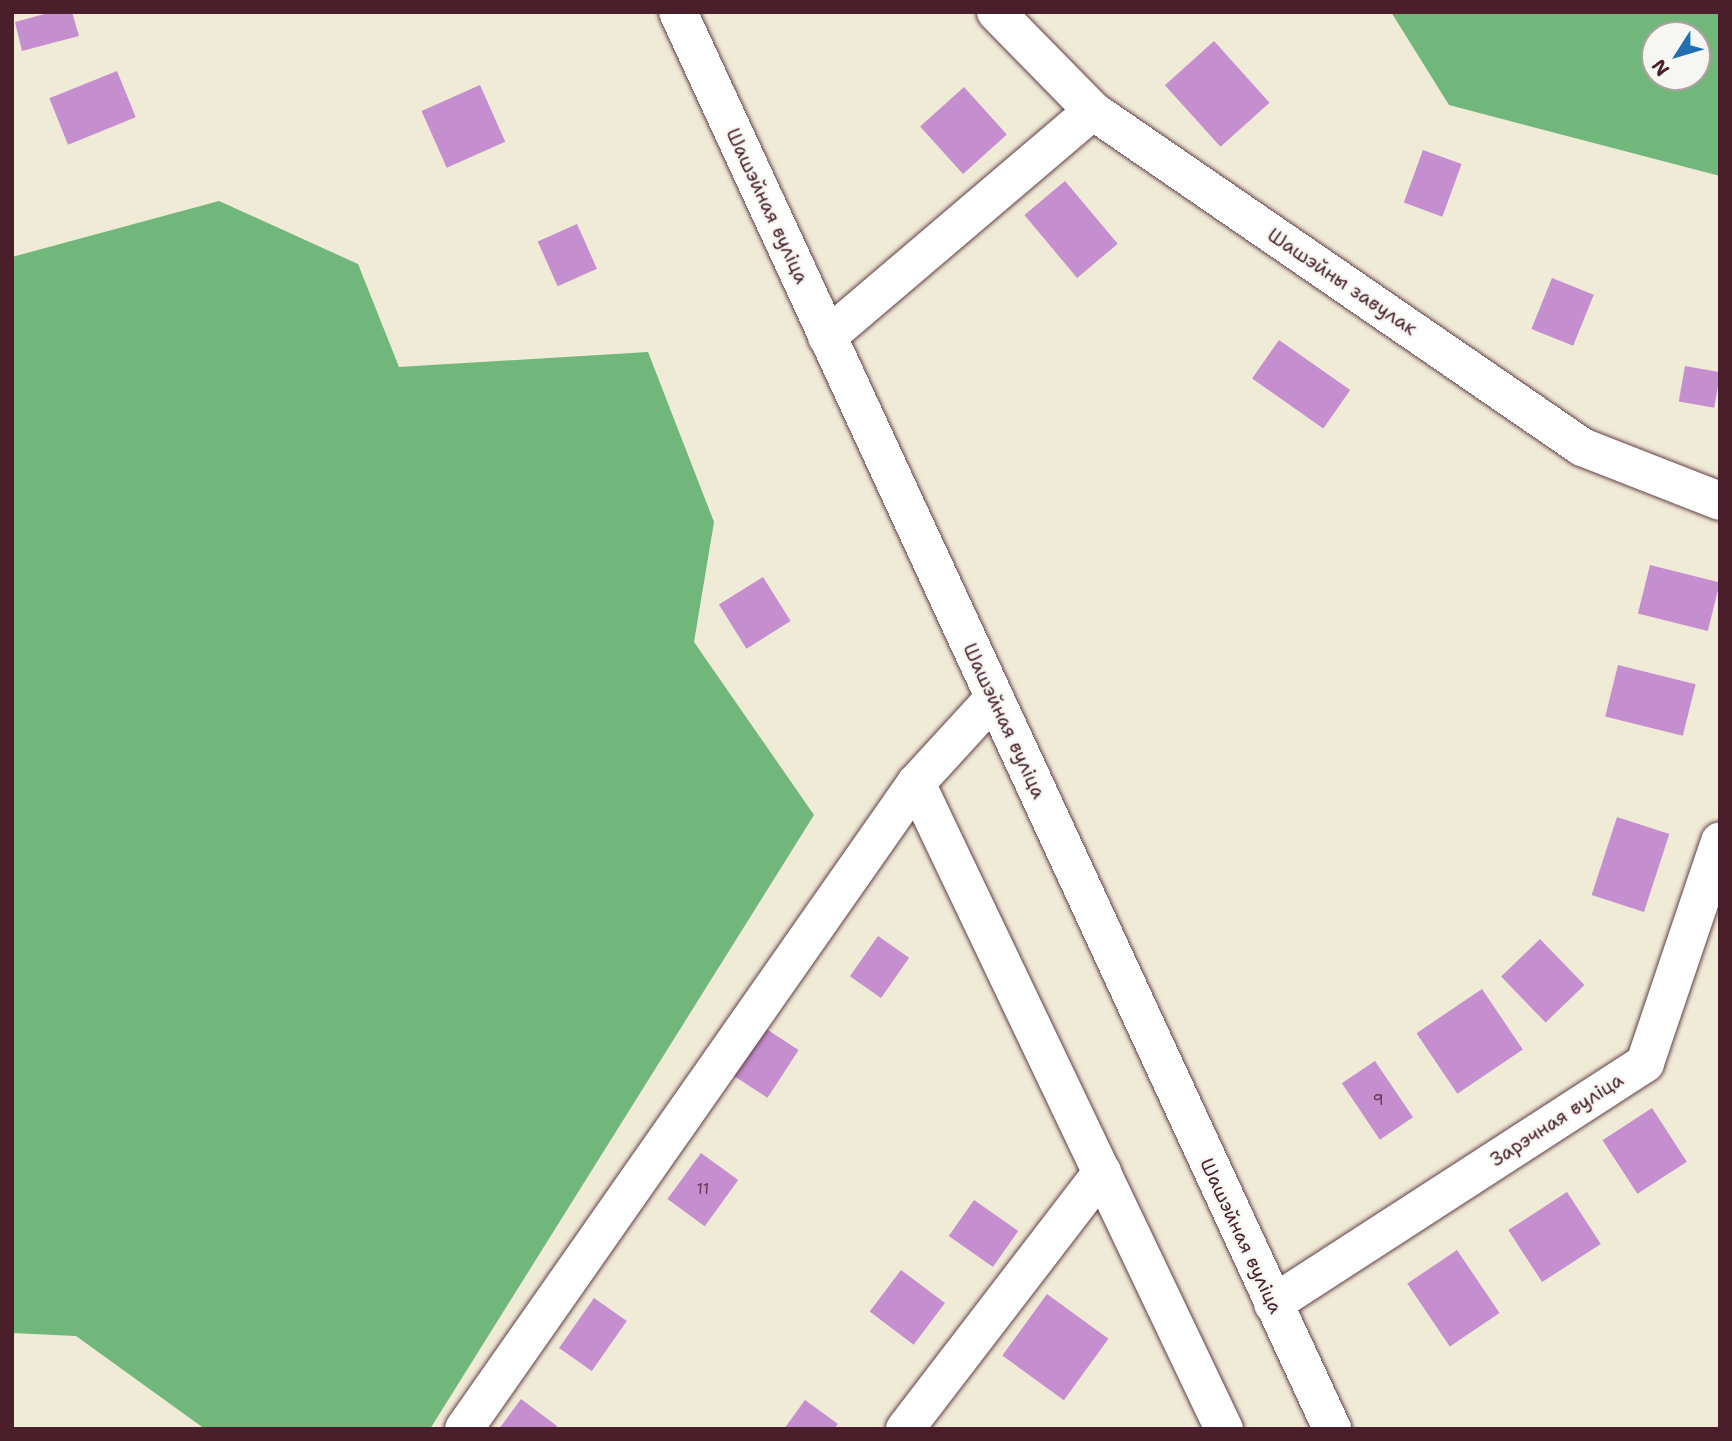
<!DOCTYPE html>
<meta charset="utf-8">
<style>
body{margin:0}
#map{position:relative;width:1732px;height:1441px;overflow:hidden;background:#f0ebd7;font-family:"Shantell Sans",sans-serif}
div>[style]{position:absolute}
.forest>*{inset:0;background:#71b67a}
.building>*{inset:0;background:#c48ecf;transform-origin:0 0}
.roads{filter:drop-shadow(0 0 2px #633e45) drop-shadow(0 0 2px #633e45)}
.minor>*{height:38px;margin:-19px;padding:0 19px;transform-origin:19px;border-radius:19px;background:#fff}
.major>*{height:38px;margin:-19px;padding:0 19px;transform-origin:19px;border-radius:19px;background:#fff}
span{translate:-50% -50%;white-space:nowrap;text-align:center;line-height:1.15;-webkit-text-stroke:5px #f6f6f2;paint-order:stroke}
.number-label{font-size:16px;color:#683b54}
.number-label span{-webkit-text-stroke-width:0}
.street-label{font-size:19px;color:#4a1f2b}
.frame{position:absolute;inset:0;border:14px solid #4a1f2b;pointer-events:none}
.north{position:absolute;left:1641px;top:21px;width:70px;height:70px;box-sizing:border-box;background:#f6f6f2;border:2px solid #b1a0a2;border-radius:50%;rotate:233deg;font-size:19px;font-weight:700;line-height:28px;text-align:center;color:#4a1f2b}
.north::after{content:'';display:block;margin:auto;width:24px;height:32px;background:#1f6fb2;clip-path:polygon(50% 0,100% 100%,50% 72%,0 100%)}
</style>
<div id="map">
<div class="forest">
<i style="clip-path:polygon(evenodd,1391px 12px,1720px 12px,1720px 176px,1449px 105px,1391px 12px,1655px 35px,1697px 35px,1697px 77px,1655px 77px,1655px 35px)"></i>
<i style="clip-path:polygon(219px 201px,358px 264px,399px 367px,648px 352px,714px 522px,694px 642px,814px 815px,430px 1429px,205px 1429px,76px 1336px,12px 1333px,12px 257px)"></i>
</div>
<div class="building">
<i style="clip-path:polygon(52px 12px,72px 12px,79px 36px,22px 51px,15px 22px)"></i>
<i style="left:1214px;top:41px;width:83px;height:66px;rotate:48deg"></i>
<i style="left:117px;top:71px;width:50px;height:73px;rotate:68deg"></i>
<i style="left:480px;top:85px;width:62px;height:64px;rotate:66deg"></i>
<i style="left:964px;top:87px;width:64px;height:59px;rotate:48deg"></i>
<i style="left:1423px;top:150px;width:41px;height:56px;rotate:20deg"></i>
<i style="left:1065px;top:181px;width:82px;height:53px;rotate:50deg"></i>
<i style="left:577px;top:224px;width:49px;height:43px;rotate:66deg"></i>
<i style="left:1552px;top:278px;width:45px;height:55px;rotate:22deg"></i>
<i style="left:1279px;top:340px;width:87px;height:47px;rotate:35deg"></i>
<i style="left:1685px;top:366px;width:36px;height:36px;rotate:10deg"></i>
<i style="left:1650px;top:565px;width:72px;height:50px;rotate:14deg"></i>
<i style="left:763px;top:577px;width:52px;height:52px;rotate:58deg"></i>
<i style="left:1618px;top:665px;width:80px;height:53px;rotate:14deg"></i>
<i style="left:1617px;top:817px;width:55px;height:82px;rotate:18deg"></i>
<i style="left:878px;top:936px;width:38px;height:49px;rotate:35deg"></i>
<i style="left:1540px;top:939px;width:64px;height:54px;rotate:46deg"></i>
<i style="left:1482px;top:989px;width:73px;height:79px;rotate:56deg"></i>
<i style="left:760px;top:1025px;width:46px;height:57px;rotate:33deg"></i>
<i style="left:1375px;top:1061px;width:68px;height:40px;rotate:56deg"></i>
<i style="left:1652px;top:1108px;width:64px;height:59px;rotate:57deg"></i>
<i style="left:701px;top:1153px;width:46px;height:57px;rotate:36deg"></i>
<i style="left:1567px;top:1192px;width:62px;height:70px;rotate:57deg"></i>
<i style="left:974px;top:1200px;width:54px;height:44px;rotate:35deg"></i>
<i style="left:1457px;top:1250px;width:76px;height:60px;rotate:56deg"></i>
<i style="left:901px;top:1270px;width:55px;height:52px;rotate:37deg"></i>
<i style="left:1047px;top:1294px;width:76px;height:76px;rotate:36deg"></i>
<i style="left:594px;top:1298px;width:40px;height:61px;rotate:35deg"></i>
<i style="clip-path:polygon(521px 1399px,557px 1426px,555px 1429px,499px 1429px)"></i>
<i style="clip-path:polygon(805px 1400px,838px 1424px,834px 1429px,784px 1429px)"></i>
</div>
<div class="roads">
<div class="minor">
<i style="left:996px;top:12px;width:139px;rotate:45.6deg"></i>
<i style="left:1093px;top:111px;width:593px;rotate:34.49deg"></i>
<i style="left:1582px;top:447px;width:148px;rotate:21.4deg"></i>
<i style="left:827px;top:337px;width:349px;rotate:-40.4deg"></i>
<i style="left:994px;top:698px;width:115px;rotate:132.5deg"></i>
<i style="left:916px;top:783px;width:716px;rotate:64.51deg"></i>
<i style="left:1273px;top:1304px;width:443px;rotate:-32.9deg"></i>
<i style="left:1645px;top:1063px;width:234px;rotate:-71.3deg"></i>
<i style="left:464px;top:1429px;width:788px;rotate:-55.02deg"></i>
<i style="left:905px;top:1429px;width:324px;rotate:-52.5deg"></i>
</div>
<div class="major">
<i style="left:678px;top:12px;width:1561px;rotate:65.22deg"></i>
</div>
</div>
<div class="number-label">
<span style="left:1378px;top:1100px">9</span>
<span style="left:703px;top:1189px">11</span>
</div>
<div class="street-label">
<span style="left:767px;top:206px;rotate:65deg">Шашэйная вуліца</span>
<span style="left:1342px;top:282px;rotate:34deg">Шашэйны завулак</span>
<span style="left:1004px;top:721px;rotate:65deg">Шашэйная вуліца</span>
<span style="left:1557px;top:1120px;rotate:-33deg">Зарэчная вуліца</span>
<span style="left:1241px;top:1236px;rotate:65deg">Шашэйная вуліца</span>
</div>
<div class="frame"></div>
<div class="north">N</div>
</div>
